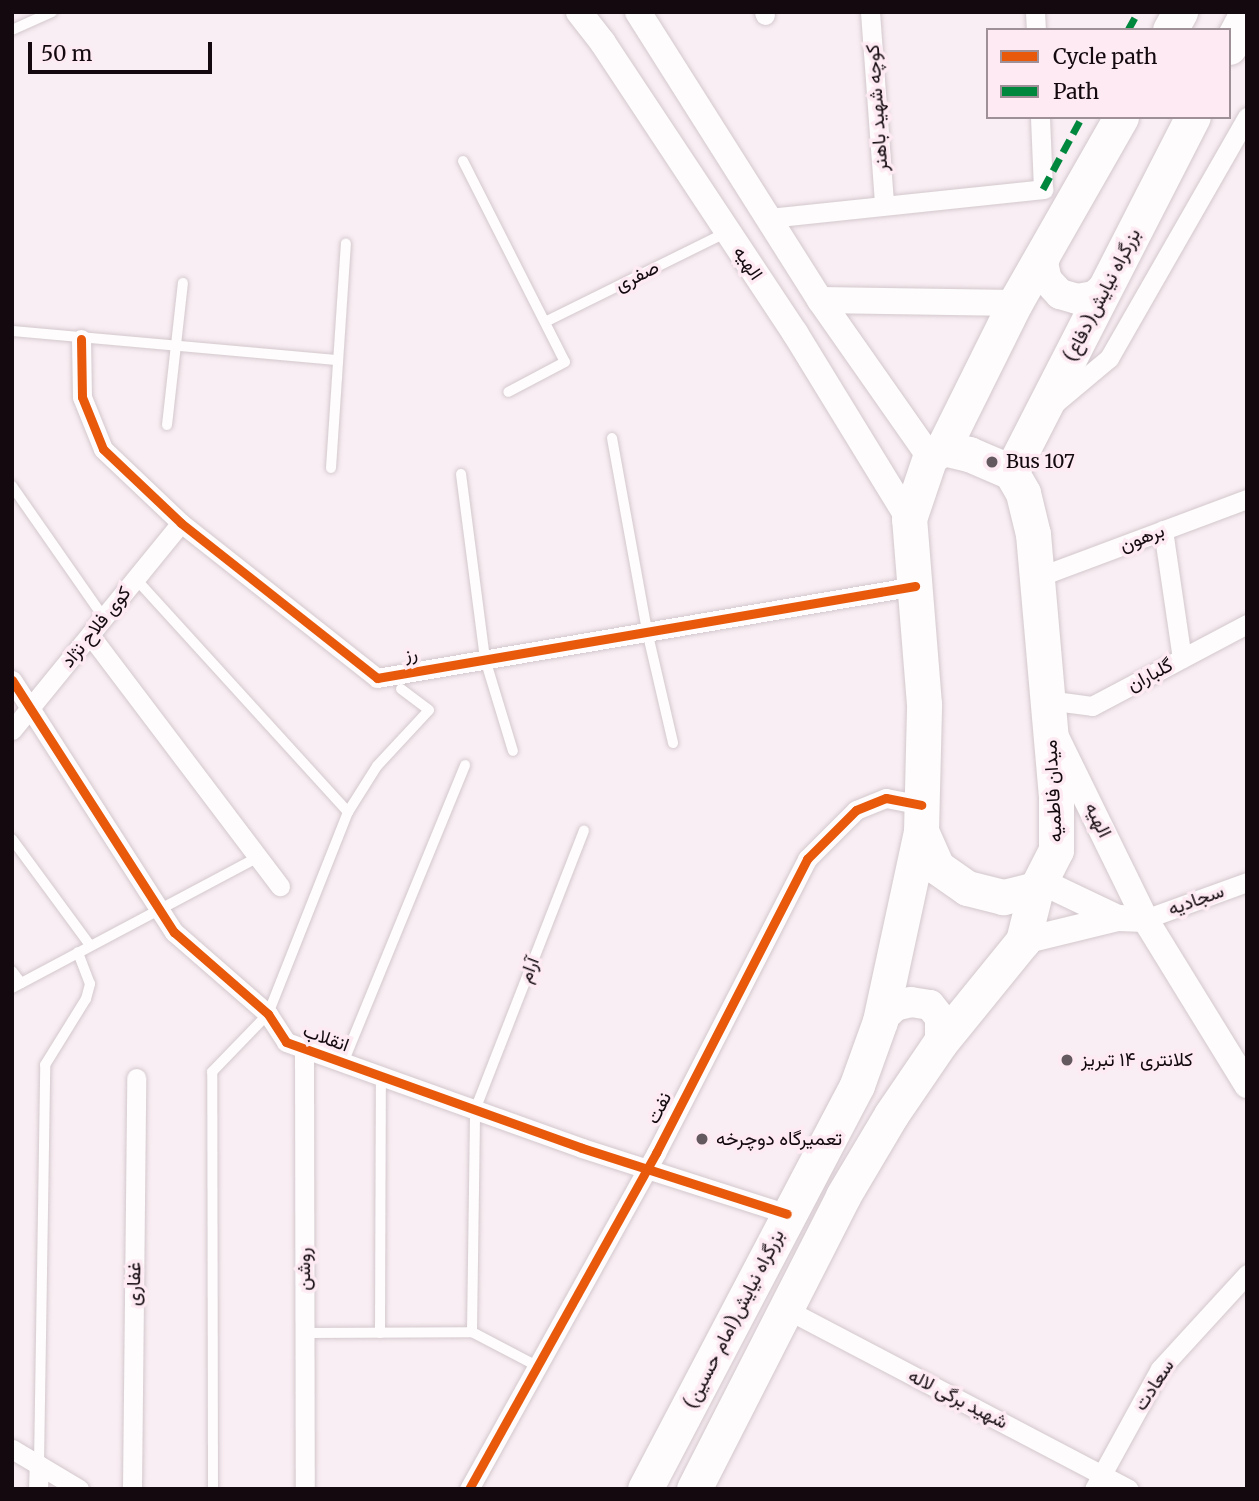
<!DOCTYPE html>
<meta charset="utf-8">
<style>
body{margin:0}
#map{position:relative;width:1259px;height:1501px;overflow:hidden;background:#f9eef3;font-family:Merriweather,Vazirmatn,serif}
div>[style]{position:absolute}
.roads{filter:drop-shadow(0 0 2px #d3c8cd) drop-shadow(0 0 2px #d3c8cd)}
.lane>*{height:10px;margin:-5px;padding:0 5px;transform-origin:5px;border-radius:5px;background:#fefcfd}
.street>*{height:19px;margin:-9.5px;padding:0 9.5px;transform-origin:9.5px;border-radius:9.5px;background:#fefcfd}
.secondary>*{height:26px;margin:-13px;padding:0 13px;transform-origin:13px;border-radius:13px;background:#fefcfd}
.primary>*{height:30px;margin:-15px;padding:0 15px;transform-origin:15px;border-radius:15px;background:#fefcfd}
.highway>*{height:35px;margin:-17.5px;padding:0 17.5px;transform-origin:17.5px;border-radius:17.5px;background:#fefcfd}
.quiet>*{height:7px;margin-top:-3.5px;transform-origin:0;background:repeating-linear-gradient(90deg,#00873e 0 14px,transparent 0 21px)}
.cycleway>*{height:9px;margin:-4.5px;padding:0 4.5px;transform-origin:4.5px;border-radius:4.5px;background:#e8590c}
.dots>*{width:19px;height:19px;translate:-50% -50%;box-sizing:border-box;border:4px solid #fdeaf2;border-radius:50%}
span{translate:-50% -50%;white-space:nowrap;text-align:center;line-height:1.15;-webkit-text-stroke:7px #fdeaf2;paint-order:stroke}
.street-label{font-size:19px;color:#13090e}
.poi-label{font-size:19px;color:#13090e}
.left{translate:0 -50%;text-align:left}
.frame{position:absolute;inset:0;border:14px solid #13090e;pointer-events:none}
.legend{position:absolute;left:986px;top:28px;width:245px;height:91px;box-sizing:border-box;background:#fdeaf2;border:2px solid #9f9097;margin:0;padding:9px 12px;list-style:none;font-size:21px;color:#13090e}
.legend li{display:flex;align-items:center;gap:14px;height:35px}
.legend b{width:35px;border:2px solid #9f9097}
.scale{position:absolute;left:28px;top:42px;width:184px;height:32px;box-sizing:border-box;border:4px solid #13090e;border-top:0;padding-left:9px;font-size:21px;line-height:24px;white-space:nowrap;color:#13090e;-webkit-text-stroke:5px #fdeaf2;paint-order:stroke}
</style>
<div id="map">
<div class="roads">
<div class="lane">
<i style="left:12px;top:30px;width:44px;rotate:-24.2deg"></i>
<i style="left:463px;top:161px;width:225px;rotate:63.1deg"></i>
<i style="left:565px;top:362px;width:64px;rotate:152.2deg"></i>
<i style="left:547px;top:321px;width:201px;rotate:-26.3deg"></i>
<i style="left:12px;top:331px;width:326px;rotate:5.1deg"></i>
<i style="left:167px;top:425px;width:143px;rotate:-83.6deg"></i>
<i style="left:612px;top:438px;width:196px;rotate:79.7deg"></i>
<i style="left:647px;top:631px;width:115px;rotate:76.9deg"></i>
<i style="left:331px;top:468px;width:225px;rotate:-86.2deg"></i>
<i style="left:461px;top:474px;width:187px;rotate:82.6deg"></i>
<i style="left:485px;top:659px;width:96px;rotate:73.1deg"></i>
<i style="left:12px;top:486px;width:161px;rotate:55.1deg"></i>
<i style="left:136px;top:579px;width:315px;rotate:47.7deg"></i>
<i style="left:12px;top:839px;width:132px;rotate:53.7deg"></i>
<i style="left:12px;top:971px;width:15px;rotate:53deg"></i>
<i style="left:12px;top:988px;width:279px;rotate:-28deg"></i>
<i style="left:343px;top:1063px;width:322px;rotate:-67.7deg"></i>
<i style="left:472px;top:1332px;width:222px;rotate:-89.2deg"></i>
<i style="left:475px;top:1110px;width:300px;rotate:-68.7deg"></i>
<i style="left:305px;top:1333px;width:167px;rotate:-0.3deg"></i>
<i style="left:472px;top:1332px;width:73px;rotate:27.6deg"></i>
<i style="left:380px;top:1333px;width:257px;rotate:-89.8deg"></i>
<i style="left:39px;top:1464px;width:399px;rotate:-89.1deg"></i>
<i style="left:45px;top:1065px;width:78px;rotate:-58.2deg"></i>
<i style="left:86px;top:999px;width:16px;rotate:-75deg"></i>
<i style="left:90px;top:984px;width:34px;rotate:-111deg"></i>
<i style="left:213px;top:1489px;width:417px;rotate:-90.1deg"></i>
<i style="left:212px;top:1072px;width:81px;rotate:-46deg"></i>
<i style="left:268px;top:1014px;width:217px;rotate:-68.4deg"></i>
<i style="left:348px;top:812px;width:54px;rotate:-57.8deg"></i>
<i style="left:377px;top:766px;width:76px;rotate:-47.1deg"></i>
<i style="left:429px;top:710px;width:35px;rotate:-143deg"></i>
</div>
<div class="street">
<i style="left:764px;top:12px;width:3px;rotate:72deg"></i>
<i style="left:870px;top:12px;width:192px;rotate:85.8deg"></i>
<i style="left:1035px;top:12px;width:18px;rotate:87deg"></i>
<i style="left:769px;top:218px;width:276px;rotate:-6deg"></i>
<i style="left:1043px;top:189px;width:72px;rotate:-92.4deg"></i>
<i style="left:81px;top:339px;width:58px;rotate:89deg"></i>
<i style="left:82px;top:397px;width:56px;rotate:68deg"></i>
<i style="left:103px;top:449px;width:108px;rotate:43.5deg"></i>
<i style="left:181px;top:523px;width:250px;rotate:38.3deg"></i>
<i style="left:377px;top:678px;width:546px;rotate:-9.7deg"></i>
<i style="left:1054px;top:404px;width:72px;rotate:-39.9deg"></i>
<i style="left:1109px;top:358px;width:278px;rotate:-60.2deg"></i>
<i style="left:1163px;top:530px;width:129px;rotate:81.6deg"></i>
<i style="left:1038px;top:577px;width:223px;rotate:-20.5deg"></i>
<i style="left:90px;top:635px;width:315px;rotate:52.9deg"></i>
<i style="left:12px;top:680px;width:300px;rotate:57.3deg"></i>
<i style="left:174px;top:932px;width:125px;rotate:41.1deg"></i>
<i style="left:268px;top:1014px;width:33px;rotate:57deg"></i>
<i style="left:286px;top:1042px;width:314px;rotate:19.7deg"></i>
<i style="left:582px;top:1148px;width:215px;rotate:17.8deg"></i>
<i style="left:1047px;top:700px;width:45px;rotate:7.6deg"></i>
<i style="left:1092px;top:706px;width:175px;rotate:-27.9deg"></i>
<i style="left:12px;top:730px;width:267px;rotate:-50.8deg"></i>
<i style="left:1145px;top:919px;width:109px;rotate:-19.9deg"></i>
<i style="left:304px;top:1048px;width:441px;rotate:89.9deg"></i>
<i style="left:786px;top:1309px;width:387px;rotate:27.7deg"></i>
<i style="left:12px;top:1449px;width:78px;rotate:30.8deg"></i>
<i style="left:38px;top:1489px;width:24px;rotate:-88deg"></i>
<i style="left:132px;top:1489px;width:411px;rotate:-89.4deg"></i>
<i style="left:469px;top:1489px;width:385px;rotate:-60.9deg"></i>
<i style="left:656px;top:1153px;width:331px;rotate:-62.8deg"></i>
<i style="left:807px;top:859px;width:69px;rotate:-45deg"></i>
<i style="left:856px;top:810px;width:32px;rotate:-22deg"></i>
<i style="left:886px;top:798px;width:36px;rotate:11deg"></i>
<i style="left:1094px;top:1489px;width:137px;rotate:-61.2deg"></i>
<i style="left:1160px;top:1369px;width:129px;rotate:-47.5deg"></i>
</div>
<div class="secondary">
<i style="left:579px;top:12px;width:39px;rotate:52deg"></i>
<i style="left:603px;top:43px;width:348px;rotate:56.5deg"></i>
<i style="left:795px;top:333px;width:218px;rotate:58.5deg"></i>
<i style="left:638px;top:12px;width:341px;rotate:57.7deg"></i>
<i style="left:820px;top:300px;width:192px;rotate:55deg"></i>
<i style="left:820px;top:300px;width:195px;rotate:0.9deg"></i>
<i style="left:1056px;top:737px;width:203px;rotate:63.9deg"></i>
<i style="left:1145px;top:919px;width:195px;rotate:58.4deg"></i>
<i style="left:1040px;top:881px;width:86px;rotate:25.4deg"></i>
<i style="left:1118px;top:918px;width:27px;rotate:2deg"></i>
<i style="left:1023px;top:941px;width:98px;rotate:-13.6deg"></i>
</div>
<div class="primary">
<i style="left:1049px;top:246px;width:18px;rotate:109deg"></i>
<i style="left:1043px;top:263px;width:17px;rotate:77deg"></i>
<i style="left:1047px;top:280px;width:19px;rotate:47deg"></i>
<i style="left:1060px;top:294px;width:18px;rotate:16deg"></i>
<i style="left:1077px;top:299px;width:17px;rotate:-10deg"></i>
<i style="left:1094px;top:296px;width:18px;rotate:-41deg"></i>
<i style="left:880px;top:1021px;width:21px;rotate:-45deg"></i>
<i style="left:895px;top:1006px;width:16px;rotate:-14deg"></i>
<i style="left:911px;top:1002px;width:19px;rotate:9deg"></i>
<i style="left:930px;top:1005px;width:16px;rotate:52deg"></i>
<i style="left:940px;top:1018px;width:25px;rotate:90deg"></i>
</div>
<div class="highway">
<i style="left:1170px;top:30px;width:21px;rotate:-61deg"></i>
<i style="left:1229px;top:47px;width:38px;rotate:-62deg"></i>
<i style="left:943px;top:448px;width:27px;rotate:13deg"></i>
<i style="left:969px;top:454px;width:46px;rotate:23.2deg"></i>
<i style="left:1011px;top:472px;width:24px;rotate:60deg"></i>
<i style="left:1023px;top:493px;width:42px;rotate:76.3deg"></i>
<i style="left:1033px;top:534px;width:262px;rotate:85deg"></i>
<i style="left:1056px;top:795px;width:55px;rotate:90deg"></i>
<i style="left:1056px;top:850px;width:44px;rotate:117.1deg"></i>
<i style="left:1036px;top:889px;width:34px;rotate:166deg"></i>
<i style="left:1003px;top:897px;width:37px;rotate:-166deg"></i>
<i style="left:967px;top:888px;width:37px;rotate:-145deg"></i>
<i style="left:937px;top:867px;width:39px;rotate:-114deg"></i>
<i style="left:921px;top:831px;width:127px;rotate:-88.6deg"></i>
<i style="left:924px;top:704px;width:186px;rotate:-94.6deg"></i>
<i style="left:909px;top:519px;width:65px;rotate:-71.3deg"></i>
<i style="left:930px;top:457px;width:16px;rotate:-35deg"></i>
<i style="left:943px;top:448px;width:162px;rotate:-63.6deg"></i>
<i style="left:1015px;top:303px;width:214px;rotate:-60.3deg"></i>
<i style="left:1011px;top:472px;width:399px;rotate:-62.9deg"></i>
<i style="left:645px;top:1489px;width:456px;rotate:-62.3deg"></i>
<i style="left:857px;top:1085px;width:68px;rotate:-70.2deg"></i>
<i style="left:880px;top:1021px;width:194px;rotate:-77.8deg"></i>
<i style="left:694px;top:1489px;width:329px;rotate:-63deg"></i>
<i style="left:843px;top:1196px;width:94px;rotate:-59.3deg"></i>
<i style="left:891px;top:1115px;width:87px;rotate:-55.8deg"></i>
<i style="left:940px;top:1043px;width:132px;rotate:-50.9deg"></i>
<i style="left:1023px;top:941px;width:54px;rotate:-76deg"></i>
</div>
</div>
<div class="quiet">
<i style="left:1128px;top:30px;width:21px;rotate:-61deg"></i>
<i style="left:1043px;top:189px;width:82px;rotate:-61.6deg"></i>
</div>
<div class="cycleway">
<i style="left:81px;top:339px;width:58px;rotate:89deg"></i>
<i style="left:82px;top:397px;width:56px;rotate:68deg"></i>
<i style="left:103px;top:449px;width:108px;rotate:43.5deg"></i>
<i style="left:181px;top:523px;width:250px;rotate:38.3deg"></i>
<i style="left:377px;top:678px;width:546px;rotate:-9.7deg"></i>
<i style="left:12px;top:680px;width:300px;rotate:57.3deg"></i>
<i style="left:174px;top:932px;width:125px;rotate:41.1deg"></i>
<i style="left:268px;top:1014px;width:33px;rotate:57deg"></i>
<i style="left:286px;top:1042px;width:314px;rotate:19.7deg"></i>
<i style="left:582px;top:1148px;width:215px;rotate:17.8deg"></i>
<i style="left:469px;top:1489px;width:385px;rotate:-60.9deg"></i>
<i style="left:656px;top:1153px;width:331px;rotate:-62.8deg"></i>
<i style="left:807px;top:859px;width:69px;rotate:-45deg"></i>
<i style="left:856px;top:810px;width:32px;rotate:-22deg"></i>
<i style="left:886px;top:798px;width:36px;rotate:11deg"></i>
</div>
<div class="dots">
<i style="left:992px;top:462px;background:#64595e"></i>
<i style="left:1067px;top:1060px;background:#64595e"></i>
<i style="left:702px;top:1139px;background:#64595e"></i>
</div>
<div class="street-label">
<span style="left:877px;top:108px;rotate:-94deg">کوچه شهید باهنر</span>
<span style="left:748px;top:263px;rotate:56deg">الهیه</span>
<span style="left:637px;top:276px;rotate:-26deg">صفری</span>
<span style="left:1102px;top:295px;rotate:-63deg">بزرگراه نیایش(دفاع)</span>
<span style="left:1142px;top:538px;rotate:-21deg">برهون</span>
<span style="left:96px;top:627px;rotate:-51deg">کوی فلاح نژاد</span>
<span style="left:411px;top:654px;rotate:-10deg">رز</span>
<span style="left:1150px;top:675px;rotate:-28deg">گلباران</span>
<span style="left:1053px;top:791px;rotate:-93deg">میدان فاطمیه</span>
<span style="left:1098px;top:820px;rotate:64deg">الهیه</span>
<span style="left:1196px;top:900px;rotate:-20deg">سجادیه</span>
<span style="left:529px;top:970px;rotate:-69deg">آرام</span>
<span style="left:326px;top:1038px;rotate:20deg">انقلاب</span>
<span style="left:659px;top:1108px;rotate:-63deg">نفت</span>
<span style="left:304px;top:1269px;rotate:-90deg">روشن</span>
<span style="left:134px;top:1284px;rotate:-89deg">غفاری</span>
<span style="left:734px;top:1319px;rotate:-63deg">بزرگراه نیایش(امام حسین)</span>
<span style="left:1154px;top:1385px;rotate:-57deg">سعادت</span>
<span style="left:958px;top:1399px;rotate:27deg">شهید برگی لاله</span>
</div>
<div class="poi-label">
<span class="left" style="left:1006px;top:462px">Bus 107</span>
<span class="left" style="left:1081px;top:1060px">کلانتری ۱۴ تبریز</span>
<span class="left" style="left:716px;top:1139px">تعمیرگاه دوچرخه</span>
</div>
<div class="frame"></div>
<ul class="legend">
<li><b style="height:9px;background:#e8590c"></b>Cycle path</li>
<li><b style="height:9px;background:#00873e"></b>Path</li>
</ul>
<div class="scale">50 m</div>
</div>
